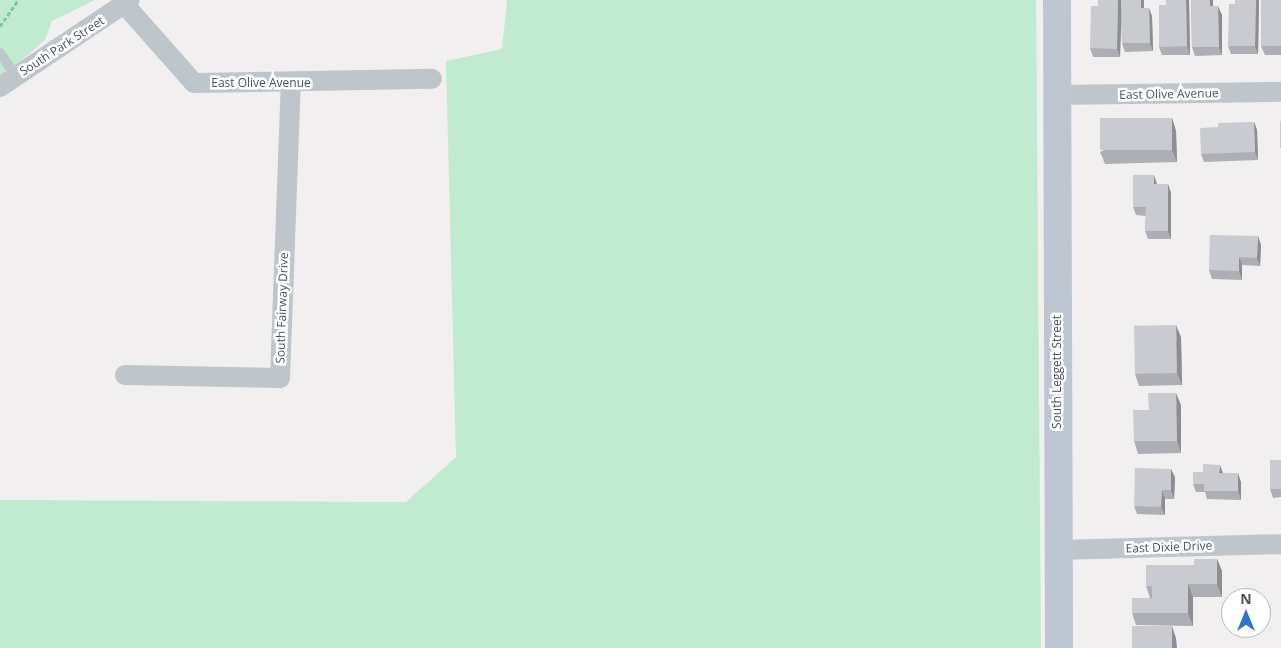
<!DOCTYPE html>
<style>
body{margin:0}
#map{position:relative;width:1281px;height:648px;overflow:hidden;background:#f1efef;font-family:"Open Sans",sans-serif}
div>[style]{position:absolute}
.green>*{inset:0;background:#c1ebd0}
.path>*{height:3px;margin-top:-1.5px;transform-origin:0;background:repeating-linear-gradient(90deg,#7cc6a0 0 4px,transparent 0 6.5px)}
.lane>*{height:10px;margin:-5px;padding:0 5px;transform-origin:5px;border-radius:5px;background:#bec6cc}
.street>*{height:20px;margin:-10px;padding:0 10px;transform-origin:10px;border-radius:10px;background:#bec6cc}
.secondary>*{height:28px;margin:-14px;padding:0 14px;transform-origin:14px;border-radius:14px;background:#bec7d1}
.wall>*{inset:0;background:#adafb4}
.shaded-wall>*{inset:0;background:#8d8e92}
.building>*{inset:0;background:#c9cbd1;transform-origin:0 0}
span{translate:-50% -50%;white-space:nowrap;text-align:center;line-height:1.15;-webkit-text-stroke:5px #fff;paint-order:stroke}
.street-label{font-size:12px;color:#48525a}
.north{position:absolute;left:1221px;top:588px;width:50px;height:50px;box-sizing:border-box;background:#fff;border:1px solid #b6babd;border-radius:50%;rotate:0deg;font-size:14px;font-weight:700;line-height:20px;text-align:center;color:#48525a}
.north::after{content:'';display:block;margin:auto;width:18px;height:22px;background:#2a76d0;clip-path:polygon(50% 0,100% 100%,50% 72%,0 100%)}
</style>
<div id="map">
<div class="green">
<i style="clip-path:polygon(0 0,95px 0,52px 21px,45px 40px,0 79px)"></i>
<i style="clip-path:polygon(507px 0,1036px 0,1041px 648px,0 648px,0 500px,406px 502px,456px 457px,446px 61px,502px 49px)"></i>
</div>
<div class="path">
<i style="left:0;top:26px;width:32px;rotate:-55deg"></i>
</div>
<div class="lane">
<i style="left:0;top:53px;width:28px;rotate:55deg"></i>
</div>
<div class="street">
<i style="left:125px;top:5px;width:104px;rotate:48.5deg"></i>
<i style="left:194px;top:83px;width:238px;rotate:-1deg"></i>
<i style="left:0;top:87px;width:156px;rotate:-33.8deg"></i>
<i style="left:1057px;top:95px;width:224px;rotate:-0.8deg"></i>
<i style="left:125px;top:375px;width:155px;rotate:1.1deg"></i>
<i style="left:280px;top:378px;width:295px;rotate:-87.9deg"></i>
<i style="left:1057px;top:550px;width:224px;rotate:-1.5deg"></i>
</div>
<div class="secondary">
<i style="left:1057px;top:0;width:648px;rotate:89.82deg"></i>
</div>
<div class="wall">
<i style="clip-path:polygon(1098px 0,1144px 0,1144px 8px,1152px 16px,1153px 51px,1125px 52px,1122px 43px,1121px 11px,1120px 57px,1093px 57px,1090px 48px,1098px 6px)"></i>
<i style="clip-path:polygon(1189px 0,1190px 55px,1162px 55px,1159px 47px,1166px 5px)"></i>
<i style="clip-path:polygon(1191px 0,1213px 0,1213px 6px,1222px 15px,1222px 55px,1195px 56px,1192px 47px)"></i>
<i style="clip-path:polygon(1259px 0,1258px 54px,1231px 54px,1228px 46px,1235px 4px)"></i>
<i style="clip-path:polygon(1281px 0,1281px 55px,1265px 55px,1261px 46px)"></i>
<i style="clip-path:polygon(1172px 118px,1176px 131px,1177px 162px,1105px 164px,1100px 152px)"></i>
<i style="clip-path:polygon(1254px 122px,1257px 130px,1258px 160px,1204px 162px,1201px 154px,1218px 127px)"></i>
<i style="clip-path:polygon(1157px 184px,1168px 184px,1171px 193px,1171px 239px,1148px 239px,1145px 231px,1146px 216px,1136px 215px,1133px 207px)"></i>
<i style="clip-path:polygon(1258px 236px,1261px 245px,1260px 266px,1242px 265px,1242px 280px,1212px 279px,1209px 270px)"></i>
<i style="clip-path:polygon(1181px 337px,1182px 385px,1139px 386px,1135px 374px)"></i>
<i style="clip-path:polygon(1181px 405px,1181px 453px,1138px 454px,1134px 441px,1149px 410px)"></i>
<i style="clip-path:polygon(1281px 460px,1281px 497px,1273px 498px,1270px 489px)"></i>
<i style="clip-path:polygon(1222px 473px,1241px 482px,1241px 500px,1207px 499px,1205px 492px,1196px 492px,1193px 484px)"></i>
<i style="clip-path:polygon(1175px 477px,1174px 499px,1165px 499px,1165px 515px,1137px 514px,1134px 506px)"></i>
<i style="clip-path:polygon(1217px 559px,1222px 571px,1222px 597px,1193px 597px,1193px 626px,1136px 625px,1132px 613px,1150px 598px,1146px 586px,1194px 565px)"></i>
</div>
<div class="shaded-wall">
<i style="clip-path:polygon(1118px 0,1122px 0,1120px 57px,1117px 49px)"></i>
<i style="clip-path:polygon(1141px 0,1144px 0,1144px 16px,1141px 8px)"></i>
<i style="clip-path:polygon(1186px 0,1189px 0,1190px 55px,1187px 46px)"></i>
<i style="clip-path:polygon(1210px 0,1213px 0,1213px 15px,1210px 6px)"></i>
<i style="clip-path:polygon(1256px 0,1259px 0,1258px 54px,1255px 46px)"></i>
<i style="clip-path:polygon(1218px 6px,1222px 15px,1222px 55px,1219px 47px)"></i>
<i style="clip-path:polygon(1149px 8px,1152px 16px,1153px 51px,1150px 43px)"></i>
<i style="clip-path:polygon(1172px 118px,1176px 131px,1177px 162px,1172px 150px)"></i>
<i style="clip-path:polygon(1254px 122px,1257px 130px,1258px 160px,1255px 152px)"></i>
<i style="clip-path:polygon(1154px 175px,1157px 184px,1154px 184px)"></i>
<i style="clip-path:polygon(1168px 184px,1171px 193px,1171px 239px,1168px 231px)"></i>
<i style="clip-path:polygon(1258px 236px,1261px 245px,1260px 266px,1257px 258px)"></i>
<i style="clip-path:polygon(1239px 257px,1242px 265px,1242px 280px,1239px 271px)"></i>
<i style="clip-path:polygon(1176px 325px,1181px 337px,1182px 385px,1177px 373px)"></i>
<i style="clip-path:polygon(1176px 393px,1181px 405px,1181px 453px,1177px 441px)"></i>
<i style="clip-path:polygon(1220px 465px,1223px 473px,1219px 473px)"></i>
<i style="clip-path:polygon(1171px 469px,1175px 477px,1174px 499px,1171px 490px)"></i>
<i style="clip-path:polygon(1238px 473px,1241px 482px,1241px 500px,1238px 491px)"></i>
<i style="clip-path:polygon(1162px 490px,1165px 499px,1165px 515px,1161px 507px)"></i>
<i style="clip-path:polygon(1217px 559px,1222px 571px,1222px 597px,1217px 584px)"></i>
<i style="clip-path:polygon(1188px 584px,1193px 597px,1193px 626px,1188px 613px)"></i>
<i style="clip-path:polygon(1172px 626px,1176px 638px,1177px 648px,1172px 648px)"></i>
</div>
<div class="building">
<i style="clip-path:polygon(1098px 0,1118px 0,1117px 49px,1090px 48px,1091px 6px,1098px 6px)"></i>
<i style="clip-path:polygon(1121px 0,1141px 0,1141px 8px,1149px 8px,1150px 43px,1122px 43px)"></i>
<i style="clip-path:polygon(1166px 0,1186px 0,1187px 46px,1159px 47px,1159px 5px,1166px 5px)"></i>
<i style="clip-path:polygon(1191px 0,1210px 0,1210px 6px,1218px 6px,1219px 47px,1192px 47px)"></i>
<i style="clip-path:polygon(1235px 0,1256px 0,1255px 46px,1228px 46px,1229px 4px,1235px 4px)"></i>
<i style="left:1261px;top:0;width:20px;height:46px"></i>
<i style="left:1172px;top:118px;width:32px;height:72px;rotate:90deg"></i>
<i style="left:1280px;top:121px;width:1px;height:27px"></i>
<i style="clip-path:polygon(1254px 122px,1255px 152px,1201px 154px,1200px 128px,1218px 127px,1218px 123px)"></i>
<i style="clip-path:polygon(1133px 175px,1154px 175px,1154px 184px,1168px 184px,1168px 231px,1145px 231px,1146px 207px,1133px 207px)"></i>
<i style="clip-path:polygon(1210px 235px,1258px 236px,1257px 258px,1239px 257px,1239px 271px,1209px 270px)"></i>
<i style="left:1176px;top:325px;width:48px;height:42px;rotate:89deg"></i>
<i style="clip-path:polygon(1148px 393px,1176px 393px,1177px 441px,1134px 441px,1133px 410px,1149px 410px)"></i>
<i style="left:1270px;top:460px;width:11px;height:29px"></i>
<i style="clip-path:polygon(1203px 464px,1220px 465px,1219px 473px,1238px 473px,1238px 491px,1204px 491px,1204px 484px,1193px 484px,1193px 472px,1203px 472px)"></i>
<i style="clip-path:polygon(1135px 468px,1171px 469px,1171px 490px,1162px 490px,1161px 507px,1134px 506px)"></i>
<i style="clip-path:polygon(1194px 559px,1217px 559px,1217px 584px,1188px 584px,1188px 613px,1132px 613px,1132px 598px,1152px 598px,1152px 586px,1146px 586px,1146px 565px,1194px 565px)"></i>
<i style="left:1172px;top:626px;width:22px;height:40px;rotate:90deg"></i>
</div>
<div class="street-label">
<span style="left:62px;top:46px;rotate:-33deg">South Park Street</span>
<span style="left:261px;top:83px">East Olive Avenue</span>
<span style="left:1169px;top:94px;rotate:-1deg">East Olive Avenue</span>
<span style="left:282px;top:308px;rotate:-88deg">South Fairway Drive</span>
<span style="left:1057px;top:372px;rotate:-90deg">South Leggett Street</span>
<span style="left:1169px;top:547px;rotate:-2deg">East Dixie Drive</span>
</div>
<div class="north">N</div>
</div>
